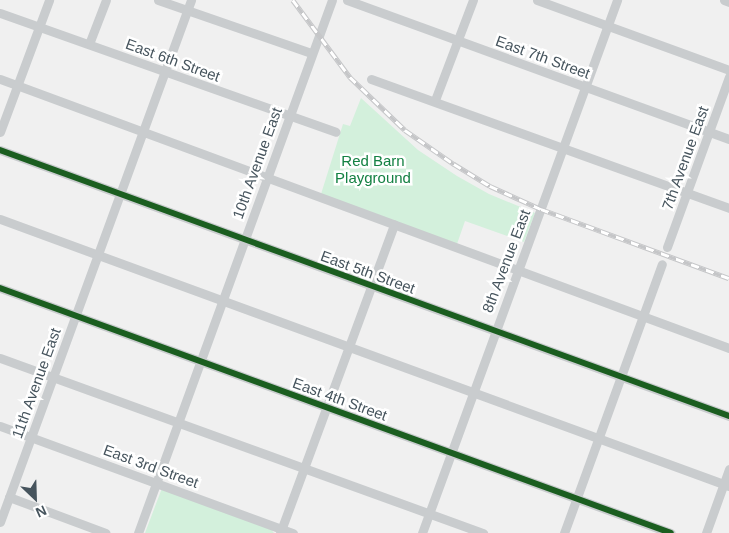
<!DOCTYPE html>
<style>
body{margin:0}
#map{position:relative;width:729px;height:533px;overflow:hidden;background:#f0f0f0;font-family:Helvetica,sans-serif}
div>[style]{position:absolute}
.green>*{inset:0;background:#d3f0dc}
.minor>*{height:9px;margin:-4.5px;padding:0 4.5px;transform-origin:4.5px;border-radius:4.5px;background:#c9ccce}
.rail>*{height:4.5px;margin-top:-2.25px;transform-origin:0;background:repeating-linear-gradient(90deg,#fff 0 8px,#c5c6c8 0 16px);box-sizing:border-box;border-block:1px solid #c5c6c8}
.cycleway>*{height:6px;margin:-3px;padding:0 3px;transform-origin:3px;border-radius:3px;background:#1b5e20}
span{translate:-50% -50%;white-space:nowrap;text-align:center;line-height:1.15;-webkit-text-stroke:5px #fff;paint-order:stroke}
.street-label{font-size:15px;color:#46545d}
.park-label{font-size:15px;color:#148143}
.north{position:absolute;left:10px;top:473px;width:50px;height:50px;-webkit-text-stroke:4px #fff;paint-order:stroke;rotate:156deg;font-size:14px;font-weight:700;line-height:20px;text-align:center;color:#46545d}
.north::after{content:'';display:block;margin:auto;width:18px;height:22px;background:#46545d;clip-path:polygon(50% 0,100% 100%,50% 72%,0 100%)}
</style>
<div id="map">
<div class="green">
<i style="clip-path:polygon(361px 98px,418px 150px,457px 176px,489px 194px,535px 213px,524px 242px,465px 221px,457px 244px,321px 194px,343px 124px,350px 126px)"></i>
<i style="clip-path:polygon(162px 488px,270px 528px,274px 533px,145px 533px)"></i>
</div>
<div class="minor">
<i style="left:158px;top:0;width:162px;rotate:19.1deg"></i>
<i style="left:347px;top:0;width:407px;rotate:20deg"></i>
<i style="left:537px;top:0;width:204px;rotate:20deg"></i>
<i style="left:724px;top:0;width:5px;rotate:22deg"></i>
<i style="left:0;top:13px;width:356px;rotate:19.5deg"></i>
<i style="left:89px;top:44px;width:47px;rotate:-68.9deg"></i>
<i style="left:0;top:79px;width:777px;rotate:20.25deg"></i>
<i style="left:371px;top:79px;width:381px;rotate:19.8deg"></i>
<i style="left:435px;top:100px;width:107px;rotate:-69.2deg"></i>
<i style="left:0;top:132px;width:141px;rotate:-69.6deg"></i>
<i style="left:0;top:150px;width:776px;rotate:20.05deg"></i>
<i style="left:0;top:219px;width:776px;rotate:20.12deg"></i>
<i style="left:667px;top:247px;width:181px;rotate:-70deg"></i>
<i style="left:0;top:288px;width:714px;rotate:20.06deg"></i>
<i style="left:0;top:358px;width:514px;rotate:19.92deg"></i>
<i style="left:0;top:426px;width:312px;rotate:20.1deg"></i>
<i style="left:9px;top:497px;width:103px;rotate:20.4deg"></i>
<i style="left:0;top:522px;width:556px;rotate:-69.9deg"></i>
<i style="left:138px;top:533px;width:567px;rotate:-70deg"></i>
<i style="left:280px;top:533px;width:329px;rotate:-69.7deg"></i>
<i style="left:422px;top:533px;width:568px;rotate:-69.9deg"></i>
<i style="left:564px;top:533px;width:286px;rotate:-70deg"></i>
<i style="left:706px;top:533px;width:68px;rotate:-70.2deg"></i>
</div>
<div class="rail">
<i style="left:293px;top:0;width:96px;rotate:53.5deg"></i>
<i style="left:350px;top:77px;width:76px;rotate:43.9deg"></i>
<i style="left:405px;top:130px;width:60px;rotate:34.8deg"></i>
<i style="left:454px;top:164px;width:42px;rotate:31.4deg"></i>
<i style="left:490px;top:186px;width:56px;rotate:24.3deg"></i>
<i style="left:541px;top:209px;width:200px;rotate:20.2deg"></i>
</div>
<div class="cycleway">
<i style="left:0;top:150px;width:776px;rotate:20.05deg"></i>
<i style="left:0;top:288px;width:714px;rotate:20.06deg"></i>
</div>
<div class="street-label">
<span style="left:543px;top:57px;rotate:20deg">East 7th Street</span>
<span style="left:173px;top:60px;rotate:20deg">East 6th Street</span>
<span style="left:685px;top:158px;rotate:-70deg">7th Avenue East</span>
<span style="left:257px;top:163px;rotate:-70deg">10th Avenue East</span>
<span style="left:506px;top:261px;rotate:-69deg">8th Avenue East</span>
<span style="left:368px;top:272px;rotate:20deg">East 5th Street</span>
<span style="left:36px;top:383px;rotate:-70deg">11th Avenue East</span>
<span style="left:340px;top:399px;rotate:20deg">East 4th Street</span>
<span style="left:151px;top:466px;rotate:20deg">East 3rd Street</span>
</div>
<div class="park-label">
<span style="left:373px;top:169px">Red Barn<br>Playground</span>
</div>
<div class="north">N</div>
</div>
